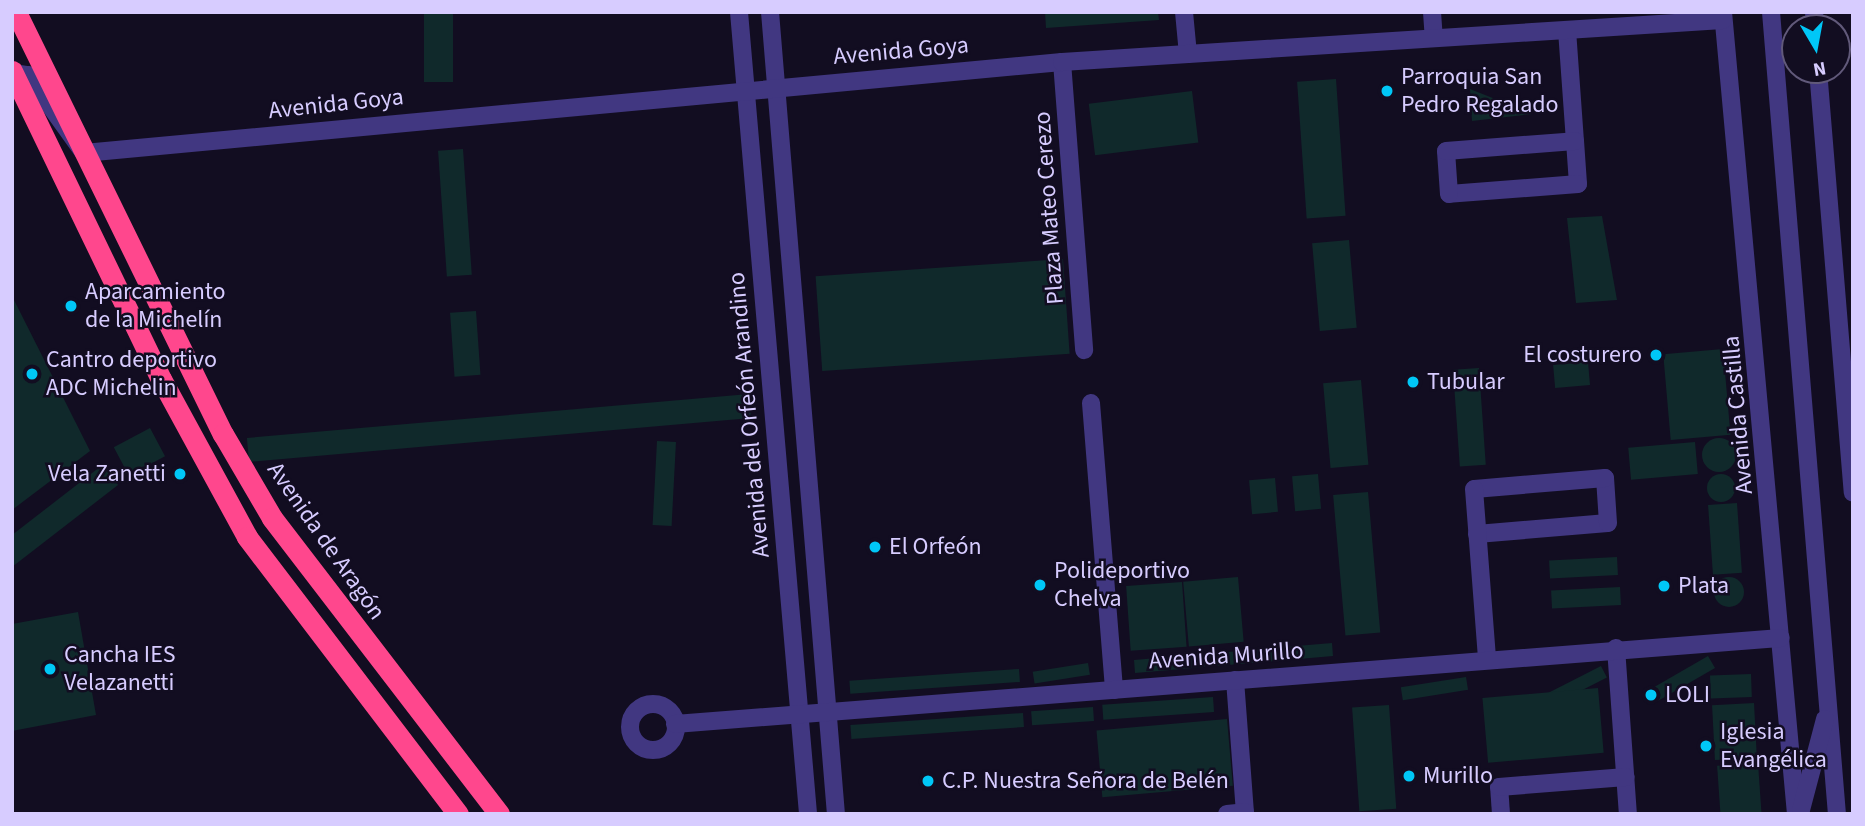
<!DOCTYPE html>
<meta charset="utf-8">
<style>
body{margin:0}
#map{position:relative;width:1865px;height:826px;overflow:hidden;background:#120d21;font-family:"Source Sans 3",sans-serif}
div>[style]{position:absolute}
.green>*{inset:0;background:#10292b;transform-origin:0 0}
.round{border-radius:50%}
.minor>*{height:18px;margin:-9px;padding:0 9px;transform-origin:9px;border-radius:9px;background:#413781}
.minor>.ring{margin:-9px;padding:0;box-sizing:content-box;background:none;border:18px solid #413781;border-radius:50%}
.highway>*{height:21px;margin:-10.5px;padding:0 10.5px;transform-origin:10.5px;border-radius:10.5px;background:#ff478d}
.dots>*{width:19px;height:19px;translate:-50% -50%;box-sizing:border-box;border:4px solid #120d21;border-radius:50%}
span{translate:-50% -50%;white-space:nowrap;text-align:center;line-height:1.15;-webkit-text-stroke:5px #120d21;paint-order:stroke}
.street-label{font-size:24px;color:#d7ccff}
.poi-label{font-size:24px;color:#d7ccff}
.left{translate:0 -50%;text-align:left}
.right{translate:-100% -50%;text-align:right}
.frame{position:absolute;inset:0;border:14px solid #d7ccff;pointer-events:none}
.north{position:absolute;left:1781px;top:14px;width:70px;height:70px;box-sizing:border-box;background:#120d21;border:2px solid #61597a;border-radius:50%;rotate:170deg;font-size:19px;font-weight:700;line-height:28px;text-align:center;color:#d7ccff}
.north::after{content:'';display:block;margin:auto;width:24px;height:32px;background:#00c7f7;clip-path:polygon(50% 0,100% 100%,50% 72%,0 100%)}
</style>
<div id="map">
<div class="green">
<i style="left:424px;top:12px;width:29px;height:70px"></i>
<i style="clip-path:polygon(1045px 12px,1158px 12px,1159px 20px,1046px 28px)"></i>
<i style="left:1336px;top:79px;width:137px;height:39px;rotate:86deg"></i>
<i style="clip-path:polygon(1470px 89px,1533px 114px,1472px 121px)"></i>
<i style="left:1192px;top:91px;width:52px;height:104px;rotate:83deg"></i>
<i style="left:463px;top:149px;width:126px;height:25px;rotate:86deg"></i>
<i style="clip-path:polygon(1602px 216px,1617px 300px,1576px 303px,1567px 218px)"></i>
<i style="left:1349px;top:240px;width:88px;height:37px;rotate:85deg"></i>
<i style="left:1063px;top:259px;width:95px;height:248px;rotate:86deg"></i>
<i style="clip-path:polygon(12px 296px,90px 451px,12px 510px)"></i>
<i style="left:476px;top:311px;width:64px;height:26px;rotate:86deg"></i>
<i style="left:1723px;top:349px;width:86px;height:60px;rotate:85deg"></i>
<i style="left:1588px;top:362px;width:23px;height:35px;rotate:85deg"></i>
<i style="left:1479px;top:368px;width:97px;height:26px;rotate:86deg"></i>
<i style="left:1361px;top:380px;width:85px;height:38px;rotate:85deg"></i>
<i style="left:749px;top:394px;width:24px;height:504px;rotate:85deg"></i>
<i style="left:150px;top:428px;width:32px;height:41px;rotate:62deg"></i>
<i class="round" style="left:1702px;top:438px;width:34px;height:34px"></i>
<i style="left:657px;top:441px;width:19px;height:84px;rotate:3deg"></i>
<i style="left:1695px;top:442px;width:32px;height:67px;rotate:85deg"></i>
<i style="clip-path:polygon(105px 463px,118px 485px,12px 567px,12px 535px)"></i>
<i class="round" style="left:1707px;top:474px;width:28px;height:28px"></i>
<i style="left:1318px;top:474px;width:35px;height:26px;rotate:85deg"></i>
<i style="left:1275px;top:478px;width:34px;height:26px;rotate:85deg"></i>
<i style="left:1368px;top:492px;width:141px;height:35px;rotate:85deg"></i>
<i style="left:1737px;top:503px;width:70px;height:29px;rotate:86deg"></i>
<i style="left:1617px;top:557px;width:18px;height:68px;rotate:87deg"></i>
<i class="round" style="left:1714px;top:577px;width:30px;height:30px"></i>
<i style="left:1238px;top:577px;width:65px;height:55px;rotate:85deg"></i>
<i style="left:1182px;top:582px;width:65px;height:56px;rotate:86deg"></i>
<i style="left:1620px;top:587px;width:18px;height:69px;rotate:87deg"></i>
<i style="clip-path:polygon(78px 612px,96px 715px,12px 731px,12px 624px)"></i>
<i style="clip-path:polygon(1332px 643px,1333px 656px,1216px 666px,1214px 657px,1205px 658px,1205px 667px,1135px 673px,1134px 660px)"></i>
<i style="left:1708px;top:656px;width:14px;height:71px;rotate:60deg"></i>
<i style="left:1088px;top:663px;width:12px;height:56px;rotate:81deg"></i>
<i style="left:1601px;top:666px;width:13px;height:130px;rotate:63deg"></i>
<i style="left:1019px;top:669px;width:13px;height:170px;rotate:86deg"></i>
<i style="left:1751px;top:674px;width:23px;height:41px;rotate:88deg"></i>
<i style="left:1466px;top:677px;width:13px;height:66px;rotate:81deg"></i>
<i style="left:1598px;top:688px;width:65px;height:116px;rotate:85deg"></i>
<i style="left:1213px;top:697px;width:15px;height:111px;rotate:86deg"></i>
<i style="left:1754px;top:703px;width:55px;height:42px;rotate:87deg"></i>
<i style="left:1389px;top:705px;width:104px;height:37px;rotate:86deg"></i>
<i style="left:1093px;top:707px;width:14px;height:62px;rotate:86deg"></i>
<i style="left:1023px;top:713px;width:14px;height:173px;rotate:86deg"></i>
<i style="left:1227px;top:719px;width:67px;height:131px;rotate:85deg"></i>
<i style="left:1758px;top:763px;width:51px;height:41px;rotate:86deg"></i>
</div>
<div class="minor">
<i style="left:739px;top:12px;width:805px;rotate:85.08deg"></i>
<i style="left:770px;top:12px;width:805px;rotate:85.3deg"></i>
<i style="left:1184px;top:12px;width:42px;rotate:84.6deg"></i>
<i style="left:1432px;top:12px;width:26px;rotate:86deg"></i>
<i style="left:1723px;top:12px;width:805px;rotate:84.8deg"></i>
<i style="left:1771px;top:12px;width:805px;rotate:85.3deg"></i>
<i style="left:1814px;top:12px;width:16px;rotate:86deg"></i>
<i style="left:1567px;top:30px;width:111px;rotate:85.9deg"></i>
<i style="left:1575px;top:141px;width:43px;rotate:86deg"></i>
<i style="left:1578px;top:184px;width:129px;rotate:175.6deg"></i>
<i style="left:1449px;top:194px;width:43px;rotate:-94deg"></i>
<i style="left:1446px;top:151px;width:129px;rotate:-4.4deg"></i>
<i style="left:1062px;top:62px;width:289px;rotate:85.6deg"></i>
<i style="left:1818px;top:70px;width:424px;rotate:85.3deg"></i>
<i style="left:13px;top:73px;width:15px;rotate:8deg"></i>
<i style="left:28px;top:75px;width:96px;rotate:54.3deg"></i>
<i style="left:84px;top:153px;width:982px;rotate:-5.32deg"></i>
<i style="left:1062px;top:62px;width:662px;rotate:-3.64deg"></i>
<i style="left:1091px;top:403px;width:288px;rotate:85.4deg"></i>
<i style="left:1477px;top:534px;width:131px;rotate:-4.8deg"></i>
<i style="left:1608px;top:523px;width:45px;rotate:-93.8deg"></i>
<i style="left:1605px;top:478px;width:131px;rotate:175.2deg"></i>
<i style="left:1474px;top:489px;width:170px;rotate:85.6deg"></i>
<i style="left:1616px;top:648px;width:166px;rotate:85.9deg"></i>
<i style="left:1235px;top:680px;width:134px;rotate:85.7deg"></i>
<i class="ring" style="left:630px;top:704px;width:28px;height:28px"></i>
<i style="left:675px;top:724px;width:1109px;rotate:-4.45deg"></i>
<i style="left:1801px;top:810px;width:94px;rotate:-75.2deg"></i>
<i style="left:1227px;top:814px;width:18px;rotate:-6deg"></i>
<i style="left:1501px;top:814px;width:27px;rotate:-94deg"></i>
<i style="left:1499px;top:787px;width:127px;rotate:-4.5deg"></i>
</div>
<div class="highway">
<i style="left:16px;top:12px;width:470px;rotate:63.9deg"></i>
<i style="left:223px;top:434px;width:97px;rotate:59.7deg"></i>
<i style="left:272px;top:518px;width:373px;rotate:52.5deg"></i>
<i style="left:12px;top:71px;width:342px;rotate:64.2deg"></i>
<i style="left:161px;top:379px;width:180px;rotate:61.4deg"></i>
<i style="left:247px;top:537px;width:348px;rotate:52.7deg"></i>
</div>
<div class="dots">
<i style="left:1387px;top:91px;background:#00c7f7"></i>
<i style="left:71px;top:306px;background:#00c7f7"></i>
<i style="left:1656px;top:355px;background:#00c7f7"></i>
<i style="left:32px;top:374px;background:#00c7f7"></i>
<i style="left:1413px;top:382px;background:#00c7f7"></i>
<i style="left:180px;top:474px;background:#00c7f7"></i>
<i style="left:875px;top:547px;background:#00c7f7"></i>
<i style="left:1040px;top:585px;background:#00c7f7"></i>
<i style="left:1664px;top:586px;background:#00c7f7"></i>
<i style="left:50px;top:669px;background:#00c7f7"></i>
<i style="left:1651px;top:695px;background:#00c7f7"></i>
<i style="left:1706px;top:746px;background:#00c7f7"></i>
<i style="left:1409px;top:776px;background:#00c7f7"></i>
<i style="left:928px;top:781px;background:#00c7f7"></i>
</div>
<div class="street-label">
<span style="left:901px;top:51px;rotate:-5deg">Avenida Goya</span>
<span style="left:336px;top:104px;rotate:-6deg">Avenida Goya</span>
<span style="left:1049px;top:208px;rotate:-94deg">Plaza Mateo Cerezo</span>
<span style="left:749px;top:415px;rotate:-95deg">Avenida del Orfeón Arandino</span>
<span style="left:1738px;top:415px;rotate:-95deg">Avenida Castilla</span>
<span style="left:326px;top:541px;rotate:55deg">Avenida de Aragón</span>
<span style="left:1226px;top:656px;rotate:-4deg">Avenida Murillo</span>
</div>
<div class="poi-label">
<span class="left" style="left:1401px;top:91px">Parroquia San<br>Pedro Regalado</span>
<span class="left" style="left:85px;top:306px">Aparcamiento<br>de la Michelín</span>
<span class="right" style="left:1642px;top:355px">El costurero</span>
<span class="left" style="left:46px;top:374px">Cantro deportivo<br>ADC Michelin</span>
<span class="left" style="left:1427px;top:382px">Tubular</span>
<span class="right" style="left:166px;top:474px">Vela Zanetti</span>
<span class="left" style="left:889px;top:547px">El Orfeón</span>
<span class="left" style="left:1054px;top:585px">Polideportivo<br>Chelva</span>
<span class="left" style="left:1678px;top:586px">Plata</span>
<span class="left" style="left:64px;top:669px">Cancha IES<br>Velazanetti</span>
<span class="left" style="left:1665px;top:695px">LOLI</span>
<span class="left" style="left:1720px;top:746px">Iglesia<br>Evangélica</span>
<span class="left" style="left:1423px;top:776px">Murillo</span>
<span class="left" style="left:942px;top:781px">C.P. Nuestra Señora de Belén</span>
</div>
<div class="frame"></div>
<div class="north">N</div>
</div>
